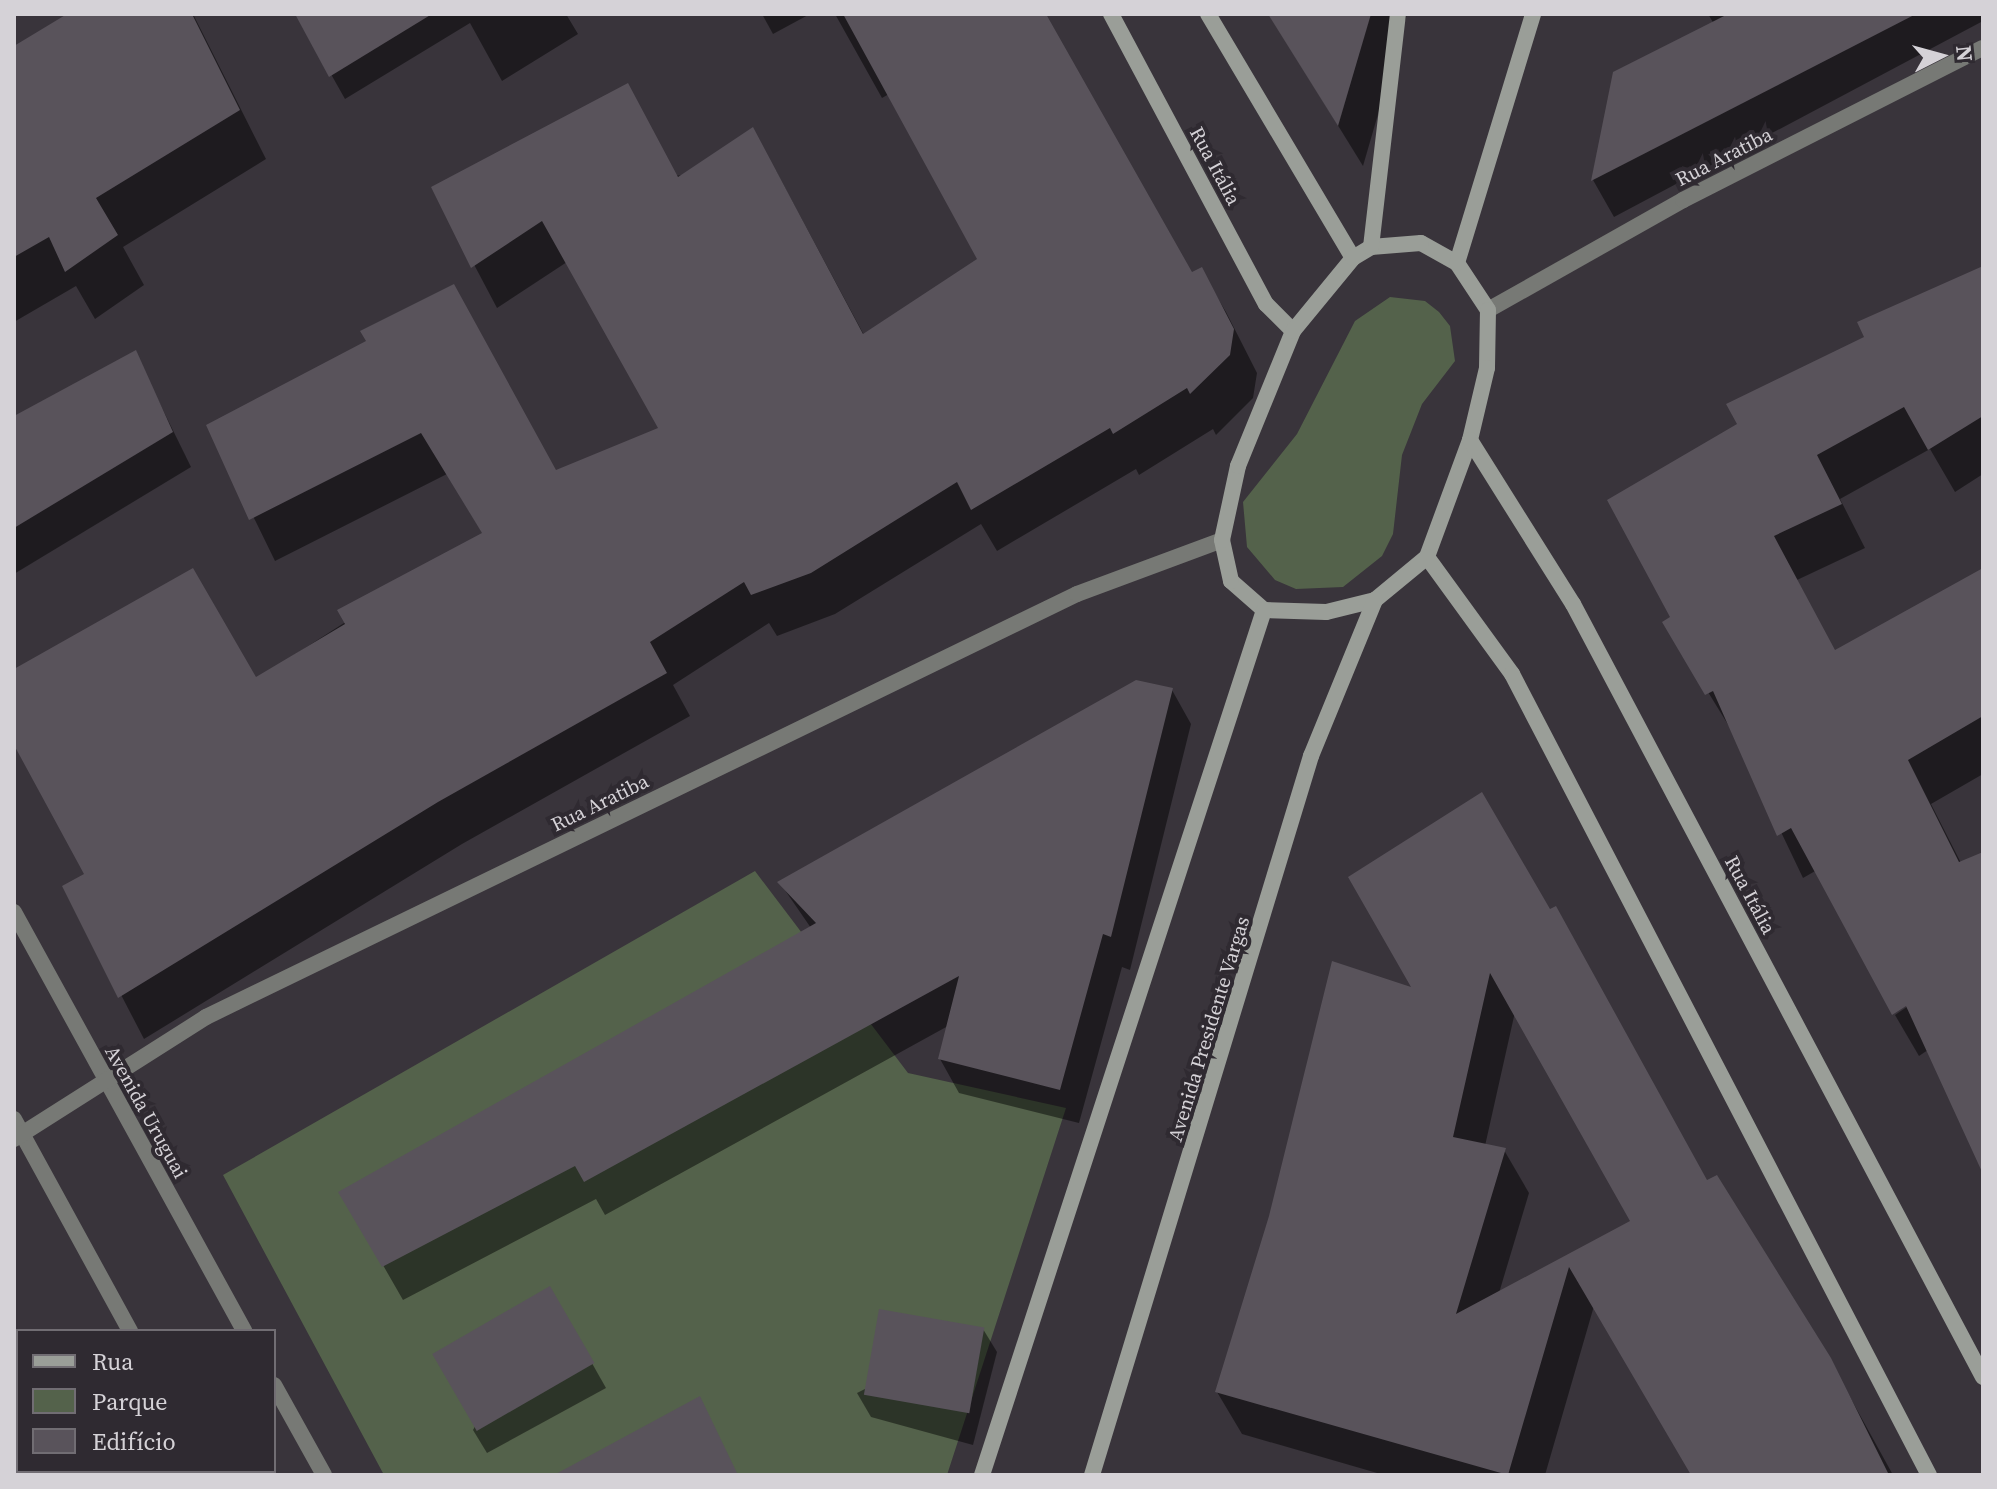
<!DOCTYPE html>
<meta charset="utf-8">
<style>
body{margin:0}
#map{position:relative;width:1997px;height:1489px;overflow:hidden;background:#39343b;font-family:"Source Serif 4",serif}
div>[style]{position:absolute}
.green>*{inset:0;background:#54624b}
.shadow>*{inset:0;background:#0007}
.building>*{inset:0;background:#59535b;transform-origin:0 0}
.tertiary>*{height:16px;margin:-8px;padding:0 8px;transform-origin:8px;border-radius:8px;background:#777975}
.secondary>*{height:16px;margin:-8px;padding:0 8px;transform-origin:8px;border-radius:8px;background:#9a9e98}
span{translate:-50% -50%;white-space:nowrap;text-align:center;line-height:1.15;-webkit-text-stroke:8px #2f2a31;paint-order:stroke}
.street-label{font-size:20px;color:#d5d2d7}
.frame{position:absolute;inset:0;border:16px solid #d5d2d7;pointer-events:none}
.legend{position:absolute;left:16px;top:1329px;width:260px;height:144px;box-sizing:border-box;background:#2f2a31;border:2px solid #716d73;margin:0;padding:10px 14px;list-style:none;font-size:24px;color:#d5d2d7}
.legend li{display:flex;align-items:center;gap:16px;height:40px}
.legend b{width:40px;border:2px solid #716d73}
.north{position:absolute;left:1901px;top:16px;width:80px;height:80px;-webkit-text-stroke:6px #2f2a31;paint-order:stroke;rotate:84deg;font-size:22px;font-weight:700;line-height:32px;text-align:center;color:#d5d2d7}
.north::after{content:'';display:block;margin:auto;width:28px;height:36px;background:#d5d2d7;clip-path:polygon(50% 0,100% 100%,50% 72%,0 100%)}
</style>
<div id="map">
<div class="green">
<i style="clip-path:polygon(1390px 297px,1425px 301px,1439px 312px,1450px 326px,1455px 361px,1422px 404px,1402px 455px,1393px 534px,1382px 556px,1343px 587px,1296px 589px,1275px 580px,1247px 547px,1243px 502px,1297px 434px,1355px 321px)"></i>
<i style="clip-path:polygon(755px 871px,908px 1073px,1066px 1108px,947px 1475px,384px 1475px,223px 1175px)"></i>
</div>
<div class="shadow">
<i style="clip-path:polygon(76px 14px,193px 14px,266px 159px,123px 247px,144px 285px,95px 319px,76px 286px,14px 322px,14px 50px)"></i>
<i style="clip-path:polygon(297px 14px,566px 14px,578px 34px,502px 81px,470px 23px,345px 99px)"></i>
<i style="clip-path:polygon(762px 14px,810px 14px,773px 34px)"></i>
<i style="clip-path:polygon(835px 14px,1038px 14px,1192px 275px,1201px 270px,1226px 312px,1257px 373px,1253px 398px,1216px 435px,1213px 429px,1139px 475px,1136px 469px,997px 551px,981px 524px,835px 614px,777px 636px,769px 623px,673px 685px,690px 716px,462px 844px,144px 1039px,65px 887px,87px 874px,14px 741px,14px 671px,255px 680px,483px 534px,447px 474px,275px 561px,209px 426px,368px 342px,556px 472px,661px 429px,567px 262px,497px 308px,433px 187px,776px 171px,864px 335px,980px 260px,889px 94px,882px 98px)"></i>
<i style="clip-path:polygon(1269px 14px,1407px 14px,1363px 166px)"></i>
<i style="clip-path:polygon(1708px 14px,1983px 14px,1983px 21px,1614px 217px,1593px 180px,1615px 73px,1714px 24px)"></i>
<i style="clip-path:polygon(1983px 266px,1983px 474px,1955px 492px,1930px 449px,1840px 499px,1865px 548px,1797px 580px,1835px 652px,1983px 570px,1983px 774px,1931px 804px,1961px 863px,1983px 854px,1983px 950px,1817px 870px,1803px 878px,1735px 736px,1665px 622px,1673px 618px,1740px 425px)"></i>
<i style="clip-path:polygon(135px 353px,191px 467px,14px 574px,14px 419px)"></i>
<i style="clip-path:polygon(1172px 690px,1191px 724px,1130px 970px,1122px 967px,1079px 1123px,959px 1093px,940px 1059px,948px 1026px,605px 1215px,596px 1199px,403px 1300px,341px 1192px,811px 928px,780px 883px)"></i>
<i style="clip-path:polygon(evenodd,1482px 794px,1707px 1183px,1829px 1359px,1893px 1475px,1693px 1475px,1594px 1306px,1545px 1475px,1384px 1475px,1242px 1434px,1217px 1392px,1415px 990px,1482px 794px,1515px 1012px,1633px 1222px,1499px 1293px,1529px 1193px,1504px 1150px,1485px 1146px,1515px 1012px)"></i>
<i style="clip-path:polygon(1983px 955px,1983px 1013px,1919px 1056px,1895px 1015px)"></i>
<i style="clip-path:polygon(550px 1289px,606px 1388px,487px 1453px,473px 1430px)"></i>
<i style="clip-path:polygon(983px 1329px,997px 1352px,973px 1445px,871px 1417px,857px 1393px)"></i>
<i style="clip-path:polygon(14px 1413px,18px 1471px,150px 1475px,14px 1475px)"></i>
</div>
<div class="building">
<i style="clip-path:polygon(67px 14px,192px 14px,240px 110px,96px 198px,118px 235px,65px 272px,49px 237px,14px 257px,14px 46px)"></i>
<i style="clip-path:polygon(295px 14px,432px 14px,329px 77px)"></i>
<i style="clip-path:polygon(843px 14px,1046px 14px,1192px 272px,1202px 267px,1234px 329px,1230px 355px,1190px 394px,1187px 388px,1113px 434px,1110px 428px,971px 510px,957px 482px,811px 573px,751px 595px,744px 582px,650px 642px,667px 673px,438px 802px,118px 998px,62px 886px,84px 874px,14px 745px,14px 669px,193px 568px,256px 677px,345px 624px,337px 610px,482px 533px,421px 433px,249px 520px,206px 425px,366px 341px,360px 331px,454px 284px,556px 470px,658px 428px,542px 221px,471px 268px,431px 187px,628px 83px,678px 177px,753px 127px,863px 334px,977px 259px)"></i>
<i style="clip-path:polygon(1268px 14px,1371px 14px,1338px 126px)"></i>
<i style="clip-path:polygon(1728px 14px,1916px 14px,1591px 181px,1613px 72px)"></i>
<i style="clip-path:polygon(1983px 266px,1983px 416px,1928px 450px,1904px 407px,1817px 455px,1842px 504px,1774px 536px,1835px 650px,1983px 568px,1983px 716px,1908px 760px,1959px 862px,1983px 852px,1983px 1174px,1906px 1006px,1892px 1015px,1791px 828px,1777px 836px,1713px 691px,1705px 695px,1662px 622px,1670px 617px,1607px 500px,1737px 424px,1726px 404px,1864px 337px,1857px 322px)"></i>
<i style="clip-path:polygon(136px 350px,173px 432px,14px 528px,14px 416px)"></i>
<i style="clip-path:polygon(1136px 680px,1173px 688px,1111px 937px,1103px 934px,1060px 1090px,938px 1059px,959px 976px,584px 1182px,575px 1166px,382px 1267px,338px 1192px,816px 923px,777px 882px)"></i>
<i style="clip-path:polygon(evenodd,1482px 792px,1550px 909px,1556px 906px,1707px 1180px,1717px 1175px,1831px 1358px,1889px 1475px,1691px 1475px,1569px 1267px,1508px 1475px,1215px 1392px,1269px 1216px,1332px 961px,1411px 987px,1348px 877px,1482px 792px,1490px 973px,1630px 1221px,1456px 1314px,1506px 1148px,1453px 1137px,1490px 973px)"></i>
<i style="left:550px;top:1286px;width:89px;height:136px;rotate:60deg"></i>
<i style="left:879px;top:1309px;width:107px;height:87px;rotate:10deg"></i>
<i style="clip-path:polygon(700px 1396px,738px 1475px,554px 1475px)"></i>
</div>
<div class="tertiary">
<i style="left:1488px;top:310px;width:224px;rotate:-29.4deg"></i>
<i style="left:1683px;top:200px;width:336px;rotate:-26.9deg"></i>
<i style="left:14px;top:912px;width:478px;rotate:61.2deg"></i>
<i style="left:14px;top:1119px;width:242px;rotate:61.3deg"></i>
<i style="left:14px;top:1139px;width:227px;rotate:-32.4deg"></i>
<i style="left:206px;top:1017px;width:968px;rotate:-25.9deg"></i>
<i style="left:1077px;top:594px;width:155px;rotate:-20.4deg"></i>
<i style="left:274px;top:1385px;width:103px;rotate:60.9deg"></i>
<i style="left:207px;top:1471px;width:4px;rotate:63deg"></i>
</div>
<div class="secondary">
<i style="left:1111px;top:14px;width:329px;rotate:61.9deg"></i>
<i style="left:1266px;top:304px;width:38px;rotate:45deg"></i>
<i style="left:1208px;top:14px;width:284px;rotate:59.3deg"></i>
<i style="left:1421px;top:243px;width:41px;rotate:29.1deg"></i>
<i style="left:1457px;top:263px;width:56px;rotate:56.6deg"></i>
<i style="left:1488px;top:310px;width:58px;rotate:91deg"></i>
<i style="left:1487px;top:368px;width:74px;rotate:103.3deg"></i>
<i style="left:1470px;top:440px;width:125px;rotate:110.2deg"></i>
<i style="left:1427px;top:557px;width:67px;rotate:140.4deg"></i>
<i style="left:1375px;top:600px;width:50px;rotate:166.2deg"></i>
<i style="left:1326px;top:612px;width:62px;rotate:-178.2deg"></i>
<i style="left:1264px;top:610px;width:44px;rotate:-138.7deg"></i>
<i style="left:1231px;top:581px;width:42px;rotate:-102.4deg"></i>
<i style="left:1222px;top:540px;width:76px;rotate:-77.8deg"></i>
<i style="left:1238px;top:466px;width:146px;rotate:-67.8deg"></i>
<i style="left:1293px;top:331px;width:94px;rotate:-50.6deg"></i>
<i style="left:1353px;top:258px;width:21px;rotate:-31deg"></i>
<i style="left:1371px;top:247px;width:50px;rotate:-4.6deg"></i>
<i style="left:1371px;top:247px;width:235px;rotate:-83.4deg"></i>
<i style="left:1457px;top:263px;width:260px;rotate:-73deg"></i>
<i style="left:1470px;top:440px;width:194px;rotate:57.9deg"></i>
<i style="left:1573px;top:604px;width:875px;rotate:62.06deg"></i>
<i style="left:1427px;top:557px;width:145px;rotate:54deg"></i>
<i style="left:1512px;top:674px;width:903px;rotate:62.5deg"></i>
<i style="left:982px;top:1475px;width:910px;rotate:-71.94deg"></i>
<i style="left:1092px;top:1475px;width:752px;rotate:-73.06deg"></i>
<i style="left:1311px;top:756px;width:169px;rotate:-67.7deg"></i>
</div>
<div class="street-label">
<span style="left:1724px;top:157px;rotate:-27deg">Rua Aratiba</span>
<span style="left:1215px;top:166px;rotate:62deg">Rua Itália</span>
<span style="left:600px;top:803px;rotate:-26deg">Rua Aratiba</span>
<span style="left:1750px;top:895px;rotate:62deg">Rua Itália</span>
<span style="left:1209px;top:1029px;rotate:-73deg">Avenida Presidente Vargas</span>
<span style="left:146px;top:1112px;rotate:61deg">Avenida Uruguai</span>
</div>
<div class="frame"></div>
<ul class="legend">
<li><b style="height:10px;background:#9a9e98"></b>Rua</li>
<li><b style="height:22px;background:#54624b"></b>Parque</li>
<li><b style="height:22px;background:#59535b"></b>Edifício</li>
</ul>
<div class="north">N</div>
</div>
